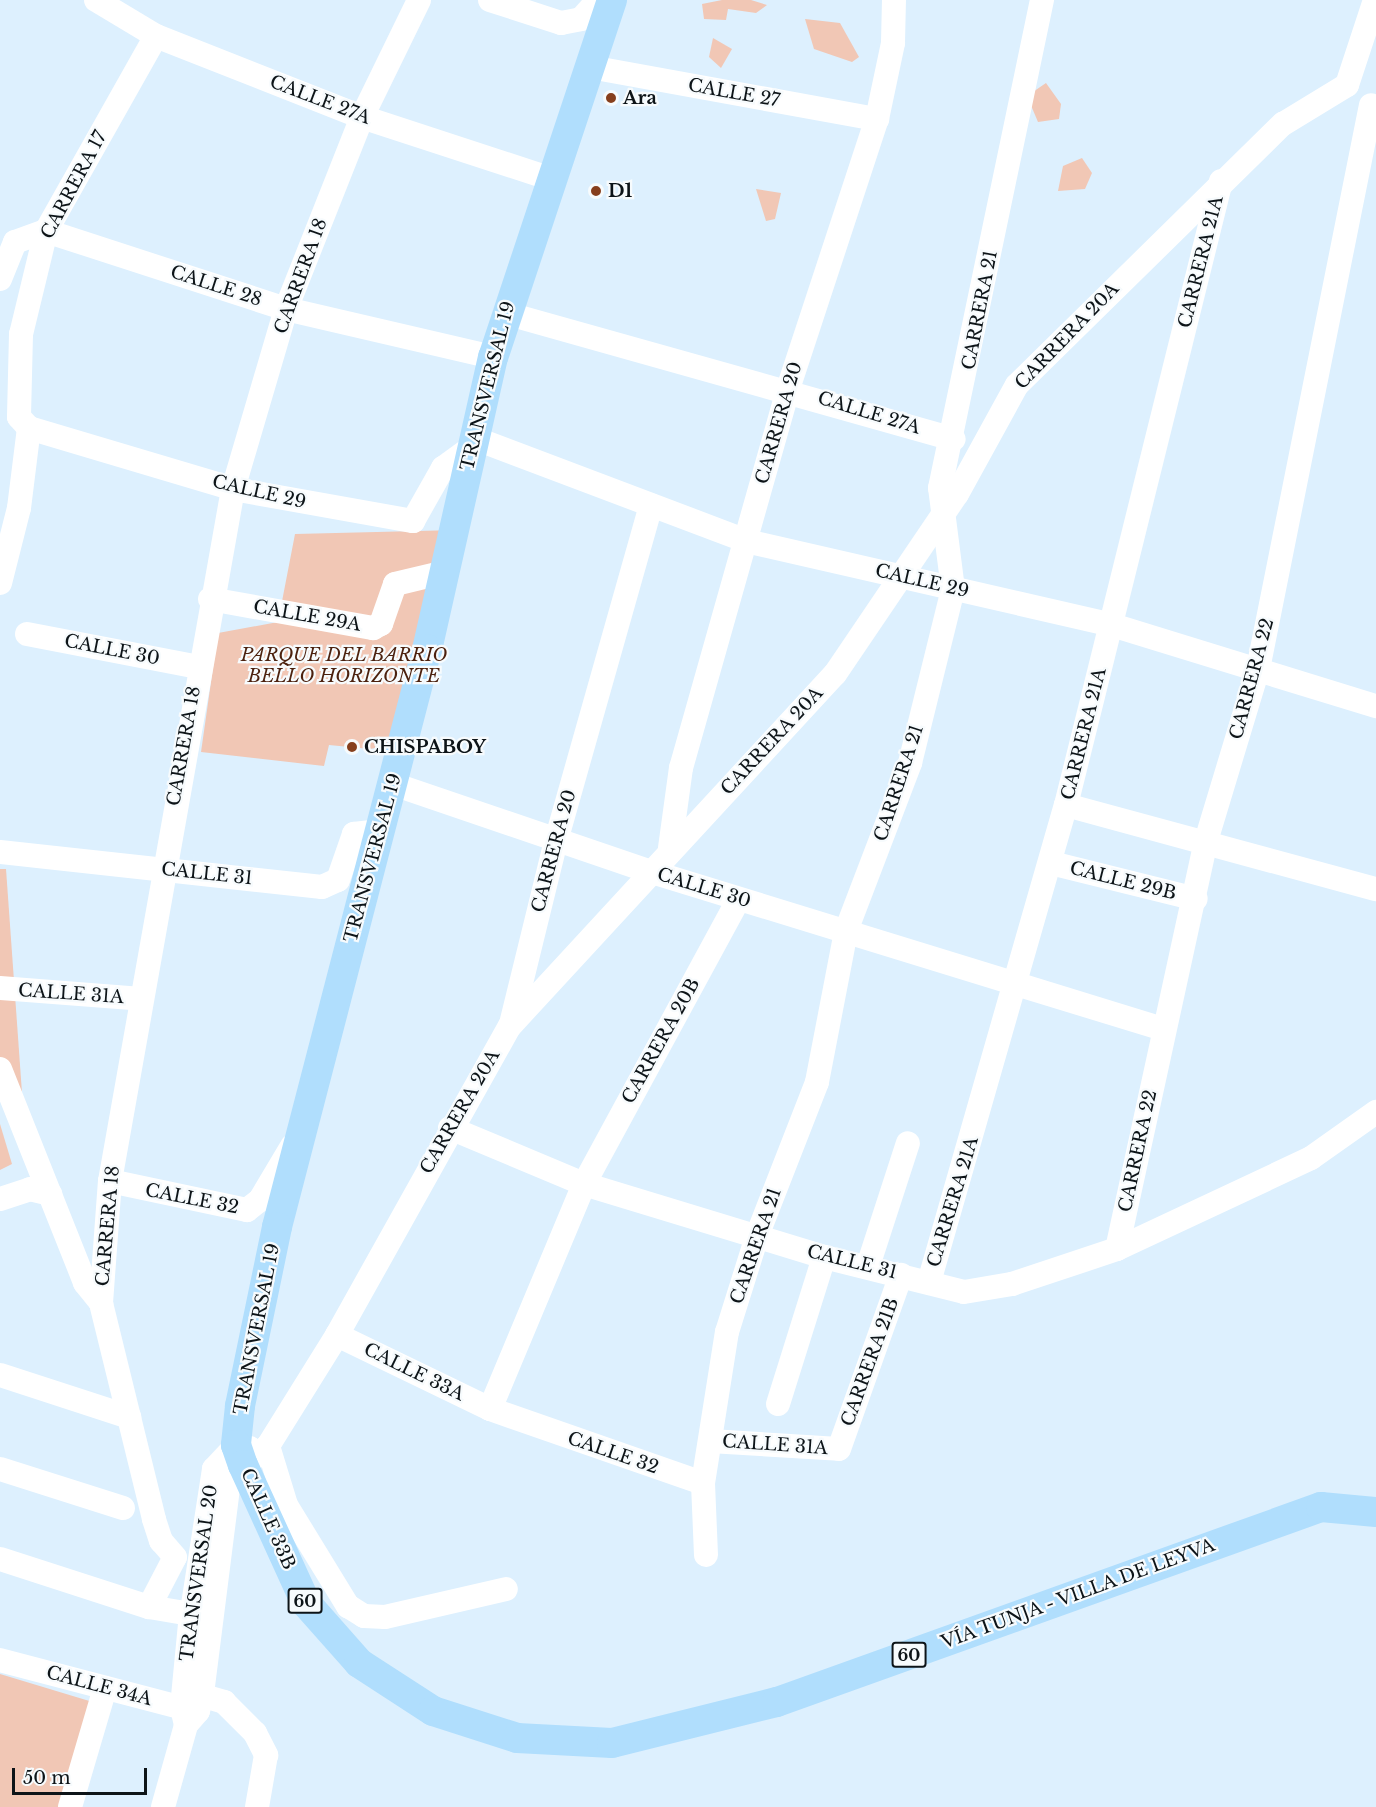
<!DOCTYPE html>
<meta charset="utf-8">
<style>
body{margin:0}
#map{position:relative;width:1376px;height:1807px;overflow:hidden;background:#ddf0fe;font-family:"Libre Baskerville",serif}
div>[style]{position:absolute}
.green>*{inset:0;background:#f1c7b5}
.minor>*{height:24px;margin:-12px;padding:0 12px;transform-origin:12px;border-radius:12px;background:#fff}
.major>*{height:30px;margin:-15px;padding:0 15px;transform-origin:15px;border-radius:15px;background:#b0defd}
.dots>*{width:16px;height:16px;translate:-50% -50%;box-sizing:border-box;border:3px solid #f7fbfd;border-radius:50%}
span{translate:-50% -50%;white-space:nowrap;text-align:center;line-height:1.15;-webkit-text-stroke:4.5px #f7fbfd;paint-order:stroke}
.shield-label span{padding:2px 4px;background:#f7fbfd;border:2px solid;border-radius:4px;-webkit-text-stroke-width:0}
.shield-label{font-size:16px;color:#0d1418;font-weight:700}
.street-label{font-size:18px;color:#0d1418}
.poi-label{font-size:18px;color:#0d1418;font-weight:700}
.left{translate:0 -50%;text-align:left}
.park-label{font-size:18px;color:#4c210e;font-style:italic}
.scale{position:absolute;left:12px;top:1768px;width:135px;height:27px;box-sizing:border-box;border:3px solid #0d1418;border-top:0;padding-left:8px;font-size:18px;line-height:21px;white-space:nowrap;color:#0d1418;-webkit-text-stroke:4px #f7fbfd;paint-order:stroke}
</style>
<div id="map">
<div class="green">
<i style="clip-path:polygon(722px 0,751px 0,767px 5px,756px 13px,728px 9px,726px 20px,704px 19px,702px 4px)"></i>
<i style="clip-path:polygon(805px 19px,840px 23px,859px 57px,852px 62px,814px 49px)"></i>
<i style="clip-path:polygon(713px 38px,732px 49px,721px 68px,709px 57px)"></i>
<i style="clip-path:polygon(1046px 83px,1061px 104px,1059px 119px,1038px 122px,1027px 96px)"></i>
<i style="clip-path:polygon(1082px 158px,1092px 173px,1085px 189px,1058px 191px,1063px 166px)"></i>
<i style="clip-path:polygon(756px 189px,781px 193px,775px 219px,766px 221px)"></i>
<i style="clip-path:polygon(458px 530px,407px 742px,370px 749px,329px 745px,324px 766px,201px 752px,218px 633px,278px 622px,295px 534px)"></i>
<i style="clip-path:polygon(0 869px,6px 869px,22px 1093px,0 1093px)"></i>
<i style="clip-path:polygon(0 1124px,12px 1164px,0 1170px)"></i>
<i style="clip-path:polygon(0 1674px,96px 1703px,66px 1807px,0 1807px)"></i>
</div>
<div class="minor">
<i style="left:96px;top:0;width:70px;rotate:31deg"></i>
<i style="left:156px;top:36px;width:221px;rotate:21.5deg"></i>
<i style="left:362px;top:117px;width:200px;rotate:18.1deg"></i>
<i style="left:490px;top:0;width:75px;rotate:17.9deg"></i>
<i style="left:561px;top:23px;width:20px;rotate:-11deg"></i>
<i style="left:581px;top:19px;width:25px;rotate:-48deg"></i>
<i style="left:156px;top:36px;width:224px;rotate:119.4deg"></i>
<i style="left:46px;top:231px;width:106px;rotate:103.6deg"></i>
<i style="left:21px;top:334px;width:83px;rotate:91.4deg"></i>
<i style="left:19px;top:417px;width:15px;rotate:48deg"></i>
<i style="left:29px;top:428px;width:213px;rotate:16.6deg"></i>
<i style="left:233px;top:489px;width:183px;rotate:10.1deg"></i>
<i style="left:413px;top:521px;width:61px;rotate:-60.5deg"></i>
<i style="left:443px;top:468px;width:34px;rotate:-36deg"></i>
<i style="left:590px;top:67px;width:292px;rotate:10.3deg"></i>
<i style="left:1347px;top:85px;width:89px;rotate:-71.8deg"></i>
<i style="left:0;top:279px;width:40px;rotate:-68deg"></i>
<i style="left:15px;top:242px;width:33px;rotate:-20deg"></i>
<i style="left:46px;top:231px;width:252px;rotate:18deg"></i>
<i style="left:286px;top:309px;width:212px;rotate:13.1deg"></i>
<i style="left:505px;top:313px;width:466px;rotate:15.7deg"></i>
<i style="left:474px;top:438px;width:291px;rotate:20.7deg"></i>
<i style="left:746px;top:541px;width:376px;rotate:12.9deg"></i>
<i style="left:1112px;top:625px;width:276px;rotate:17.1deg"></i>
<i style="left:0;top:583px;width:77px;rotate:-75.8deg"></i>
<i style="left:19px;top:508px;width:81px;rotate:-82.9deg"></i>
<i style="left:210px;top:599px;width:166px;rotate:10.1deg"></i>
<i style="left:373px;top:628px;width:9px;rotate:-27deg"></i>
<i style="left:381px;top:624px;width:42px;rotate:-70.7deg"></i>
<i style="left:395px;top:584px;width:51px;rotate:-13.5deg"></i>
<i style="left:27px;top:634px;width:174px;rotate:10.9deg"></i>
<i style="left:393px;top:784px;width:274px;rotate:18.8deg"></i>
<i style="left:652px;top:872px;width:535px;rotate:17.08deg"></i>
<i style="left:1066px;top:805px;width:321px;rotate:15.2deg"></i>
<i style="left:670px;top:848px;width:81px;rotate:-82.2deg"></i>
<i style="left:681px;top:768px;width:394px;rotate:-74.2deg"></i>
<i style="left:788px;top:389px;width:284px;rotate:-71.8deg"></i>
<i style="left:877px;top:119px;width:78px;rotate:-78.1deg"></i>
<i style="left:893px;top:43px;width:43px;rotate:-88.7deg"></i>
<i style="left:0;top:852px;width:324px;rotate:6.2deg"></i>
<i style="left:322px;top:887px;width:17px;rotate:-24deg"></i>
<i style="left:338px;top:880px;width:49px;rotate:-70.8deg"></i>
<i style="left:354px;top:834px;width:26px;rotate:-7deg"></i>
<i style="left:1051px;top:863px;width:149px;rotate:13.9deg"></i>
<i style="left:0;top:988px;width:142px;rotate:4.4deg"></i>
<i style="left:511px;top:1024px;width:188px;rotate:-76.2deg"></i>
<i style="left:556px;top:841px;width:349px;rotate:-74.2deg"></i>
<i style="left:0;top:1069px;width:230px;rotate:68.3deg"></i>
<i style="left:85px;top:1283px;width:26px;rotate:51deg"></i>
<i style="left:450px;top:1128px;width:145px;rotate:22.7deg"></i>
<i style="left:584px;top:1184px;width:251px;rotate:16.9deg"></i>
<i style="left:824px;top:1257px;width:144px;rotate:14deg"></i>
<i style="left:964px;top:1292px;width:49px;rotate:-9.5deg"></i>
<i style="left:1012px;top:1284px;width:111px;rotate:-18.4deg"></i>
<i style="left:1117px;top:1249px;width:214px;rotate:-25.1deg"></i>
<i style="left:1311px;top:1158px;width:80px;rotate:-35.3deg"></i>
<i style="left:110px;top:1181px;width:140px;rotate:12deg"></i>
<i style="left:247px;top:1210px;width:16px;rotate:-38deg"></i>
<i style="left:260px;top:1200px;width:63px;rotate:-59.3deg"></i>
<i style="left:0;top:1199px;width:32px;rotate:-18deg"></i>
<i style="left:30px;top:1189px;width:21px;rotate:14deg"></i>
<i style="left:1117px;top:1249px;width:418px;rotate:-77.7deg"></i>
<i style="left:1206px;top:841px;width:180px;rotate:-73.2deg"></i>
<i style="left:1258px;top:669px;width:575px;rotate:-78.67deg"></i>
<i style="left:868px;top:1266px;width:129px;rotate:-72deg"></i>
<i style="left:929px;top:1282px;width:496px;rotate:-74deg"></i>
<i style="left:1066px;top:805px;width:643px;rotate:-76.05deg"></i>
<i style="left:337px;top:1335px;width:170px;rotate:25.8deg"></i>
<i style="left:490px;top:1409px;width:225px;rotate:19.2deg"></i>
<i style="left:0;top:1375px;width:136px;rotate:18deg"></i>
<i style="left:778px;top:1404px;width:154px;rotate:-72.6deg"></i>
<i style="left:490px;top:1409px;width:244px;rotate:-67.3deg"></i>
<i style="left:584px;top:1184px;width:324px;rotate:-61.5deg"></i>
<i style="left:710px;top:1441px;width:129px;rotate:3.5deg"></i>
<i style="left:839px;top:1449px;width:185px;rotate:-70.4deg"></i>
<i style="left:268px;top:1446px;width:62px;rotate:73deg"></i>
<i style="left:286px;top:1505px;width:119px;rotate:58.5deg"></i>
<i style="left:348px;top:1606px;width:19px;rotate:32deg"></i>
<i style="left:364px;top:1616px;width:21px;rotate:3deg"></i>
<i style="left:385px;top:1617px;width:124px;rotate:-13deg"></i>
<i style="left:0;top:1469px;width:129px;rotate:17.6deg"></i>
<i style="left:706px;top:1555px;width:72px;rotate:-92.4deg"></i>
<i style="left:703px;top:1483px;width:153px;rotate:-81deg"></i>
<i style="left:727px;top:1332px;width:101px;rotate:-72.6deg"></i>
<i style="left:757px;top:1236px;width:165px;rotate:-68.7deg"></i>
<i style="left:817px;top:1082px;width:154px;rotate:-79.1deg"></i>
<i style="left:846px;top:931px;width:180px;rotate:-69.1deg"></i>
<i style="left:910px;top:763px;width:179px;rotate:-76.1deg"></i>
<i style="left:953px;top:589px;width:102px;rotate:-97.3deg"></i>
<i style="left:940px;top:488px;width:499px;rotate:-78.2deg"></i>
<i style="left:175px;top:1557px;width:21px;rotate:-131deg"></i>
<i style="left:161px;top:1541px;width:23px;rotate:-108deg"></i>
<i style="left:154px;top:1519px;width:222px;rotate:-103.8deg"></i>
<i style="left:101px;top:1303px;width:122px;rotate:-85.8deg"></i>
<i style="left:110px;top:1181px;width:703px;rotate:-79.92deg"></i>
<i style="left:233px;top:489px;width:188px;rotate:-73.6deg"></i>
<i style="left:286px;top:309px;width:206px;rotate:-68.4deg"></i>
<i style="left:362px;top:117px;width:130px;rotate:-64deg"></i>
<i style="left:0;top:1559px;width:157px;rotate:17.9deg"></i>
<i style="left:149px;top:1607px;width:43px;rotate:9.5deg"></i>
<i style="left:149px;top:1607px;width:56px;rotate:-62.5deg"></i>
<i style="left:0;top:1660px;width:202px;rotate:14.7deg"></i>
<i style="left:186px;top:1691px;width:40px;rotate:16deg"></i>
<i style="left:224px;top:1702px;width:44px;rotate:45deg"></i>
<i style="left:255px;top:1733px;width:25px;rotate:63deg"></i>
<i style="left:266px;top:1755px;width:53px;rotate:99.8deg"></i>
<i style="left:186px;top:1725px;width:18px;rotate:-103deg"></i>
<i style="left:182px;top:1707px;width:83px;rotate:-84.5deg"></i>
<i style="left:190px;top:1624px;width:157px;rotate:-81.2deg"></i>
<i style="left:214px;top:1469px;width:33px;rotate:-47deg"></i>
<i style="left:236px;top:1445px;width:14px;rotate:12deg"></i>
<i style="left:70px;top:1807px;width:124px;rotate:-73.6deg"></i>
<i style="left:163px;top:1807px;width:85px;rotate:-74.3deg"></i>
<i style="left:186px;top:1725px;width:18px;rotate:-49deg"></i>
<i style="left:198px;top:1711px;width:17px;rotate:-77deg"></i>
<i style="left:202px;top:1694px;width:216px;rotate:-82.8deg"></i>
<i style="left:229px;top:1480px;width:52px;rotate:-41.1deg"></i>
<i style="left:268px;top:1446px;width:131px;rotate:-58.1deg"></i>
<i style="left:337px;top:1335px;width:354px;rotate:-60.8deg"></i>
<i style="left:510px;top:1026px;width:479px;rotate:-47.3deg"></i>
<i style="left:835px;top:674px;width:217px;rotate:-55.9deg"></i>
<i style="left:957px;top:494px;width:124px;rotate:-61.2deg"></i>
<i style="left:1017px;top:385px;width:373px;rotate:-44.5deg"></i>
<i style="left:1283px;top:124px;width:75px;rotate:-31.4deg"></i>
</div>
<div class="major">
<i style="left:612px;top:0;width:376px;rotate:108.4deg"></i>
<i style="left:493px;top:357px;width:299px;rotate:102.7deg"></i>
<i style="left:427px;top:649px;width:597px;rotate:104.55deg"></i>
<i style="left:277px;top:1227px;width:183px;rotate:101.7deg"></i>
<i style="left:240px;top:1406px;width:39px;rotate:96deg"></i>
<i style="left:236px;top:1445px;width:21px;rotate:71deg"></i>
<i style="left:243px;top:1465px;width:152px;rotate:65.5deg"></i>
<i style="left:306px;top:1603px;width:80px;rotate:48.5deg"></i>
<i style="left:359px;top:1663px;width:88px;rotate:33deg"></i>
<i style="left:433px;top:1711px;width:88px;rotate:17.8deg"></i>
<i style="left:517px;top:1738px;width:95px;rotate:3deg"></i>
<i style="left:612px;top:1743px;width:170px;rotate:-14deg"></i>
<i style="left:777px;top:1702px;width:578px;rotate:-19.72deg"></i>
<i style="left:1321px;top:1507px;width:55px;rotate:5.2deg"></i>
</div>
<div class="dots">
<i style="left:611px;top:98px;background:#863f1d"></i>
<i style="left:596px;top:191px;background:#863f1d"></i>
<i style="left:352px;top:747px;background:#863f1d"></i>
</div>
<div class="shield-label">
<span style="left:305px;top:1601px">60</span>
<span style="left:909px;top:1655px">60</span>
</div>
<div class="street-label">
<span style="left:734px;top:93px;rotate:10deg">CALLE 27</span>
<span style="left:320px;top:100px;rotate:21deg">CALLE 27A</span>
<span style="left:74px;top:185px;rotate:-62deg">CARRERA 17</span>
<span style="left:1201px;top:262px;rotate:-76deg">CARRERA 21A</span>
<span style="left:301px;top:276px;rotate:-70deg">CARRERA 18</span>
<span style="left:216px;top:286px;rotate:18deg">CALLE 28</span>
<span style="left:980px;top:310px;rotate:-79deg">CARRERA 21</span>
<span style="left:1067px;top:336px;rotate:-46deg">CARRERA 20A</span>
<span style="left:488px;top:386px;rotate:-76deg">TRANSVERSAL 19</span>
<span style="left:869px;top:413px;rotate:17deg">CALLE 27A</span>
<span style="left:779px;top:423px;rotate:-74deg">CARRERA 20</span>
<span style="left:259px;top:492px;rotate:13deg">CALLE 29</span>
<span style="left:922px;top:581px;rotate:13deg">CALLE 29</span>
<span style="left:307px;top:616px;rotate:10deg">CALLE 29A</span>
<span style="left:112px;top:650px;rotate:11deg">CALLE 30</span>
<span style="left:1252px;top:679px;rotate:-75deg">CARRERA 22</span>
<span style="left:1084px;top:734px;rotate:-76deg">CARRERA 21A</span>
<span style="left:772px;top:741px;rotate:-47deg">CARRERA 20A</span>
<span style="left:184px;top:746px;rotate:-80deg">CARRERA 18</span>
<span style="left:899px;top:783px;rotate:-72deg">CARRERA 21</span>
<span style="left:554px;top:851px;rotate:-75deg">CARRERA 20</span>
<span style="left:373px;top:858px;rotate:-75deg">TRANSVERSAL 19</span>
<span style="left:207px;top:874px;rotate:6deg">CALLE 31</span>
<span style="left:1123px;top:881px;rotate:14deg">CALLE 29B</span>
<span style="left:704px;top:888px;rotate:17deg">CALLE 30</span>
<span style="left:71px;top:994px;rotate:4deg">CALLE 31A</span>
<span style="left:661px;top:1041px;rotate:-61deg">CARRERA 20B</span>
<span style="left:460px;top:1112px;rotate:-60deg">CARRERA 20A</span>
<span style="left:1138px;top:1151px;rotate:-78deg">CARRERA 22</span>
<span style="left:192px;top:1199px;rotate:11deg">CALLE 32</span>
<span style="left:953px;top:1202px;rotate:-73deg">CARRERA 21A</span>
<span style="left:108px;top:1226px;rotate:-85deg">CARRERA 18</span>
<span style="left:756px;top:1246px;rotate:-71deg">CARRERA 21</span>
<span style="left:852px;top:1262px;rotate:14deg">CALLE 31</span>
<span style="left:257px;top:1329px;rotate:-79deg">TRANSVERSAL 19</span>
<span style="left:870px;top:1362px;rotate:-70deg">CARRERA 21B</span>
<span style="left:414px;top:1372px;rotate:26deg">CALLE 33A</span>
<span style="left:775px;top:1445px;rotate:4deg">CALLE 31A</span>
<span style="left:613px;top:1453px;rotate:19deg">CALLE 32</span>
<span style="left:268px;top:1519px;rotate:66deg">CALLE 33B</span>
<span style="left:199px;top:1573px;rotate:-82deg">TRANSVERSAL 20</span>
<span style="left:1078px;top:1594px;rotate:-20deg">VÍA TUNJA - VILLA DE LEYVA</span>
<span style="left:99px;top:1686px;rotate:15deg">CALLE 34A</span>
</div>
<div class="poi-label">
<span class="left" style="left:623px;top:98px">Ara</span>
<span class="left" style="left:608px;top:191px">D1</span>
<span class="left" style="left:364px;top:747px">CHISPABOY</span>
</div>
<div class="park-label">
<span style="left:344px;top:666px">PARQUE DEL BARRIO<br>BELLO HORIZONTE</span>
</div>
<div class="scale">50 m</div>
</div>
